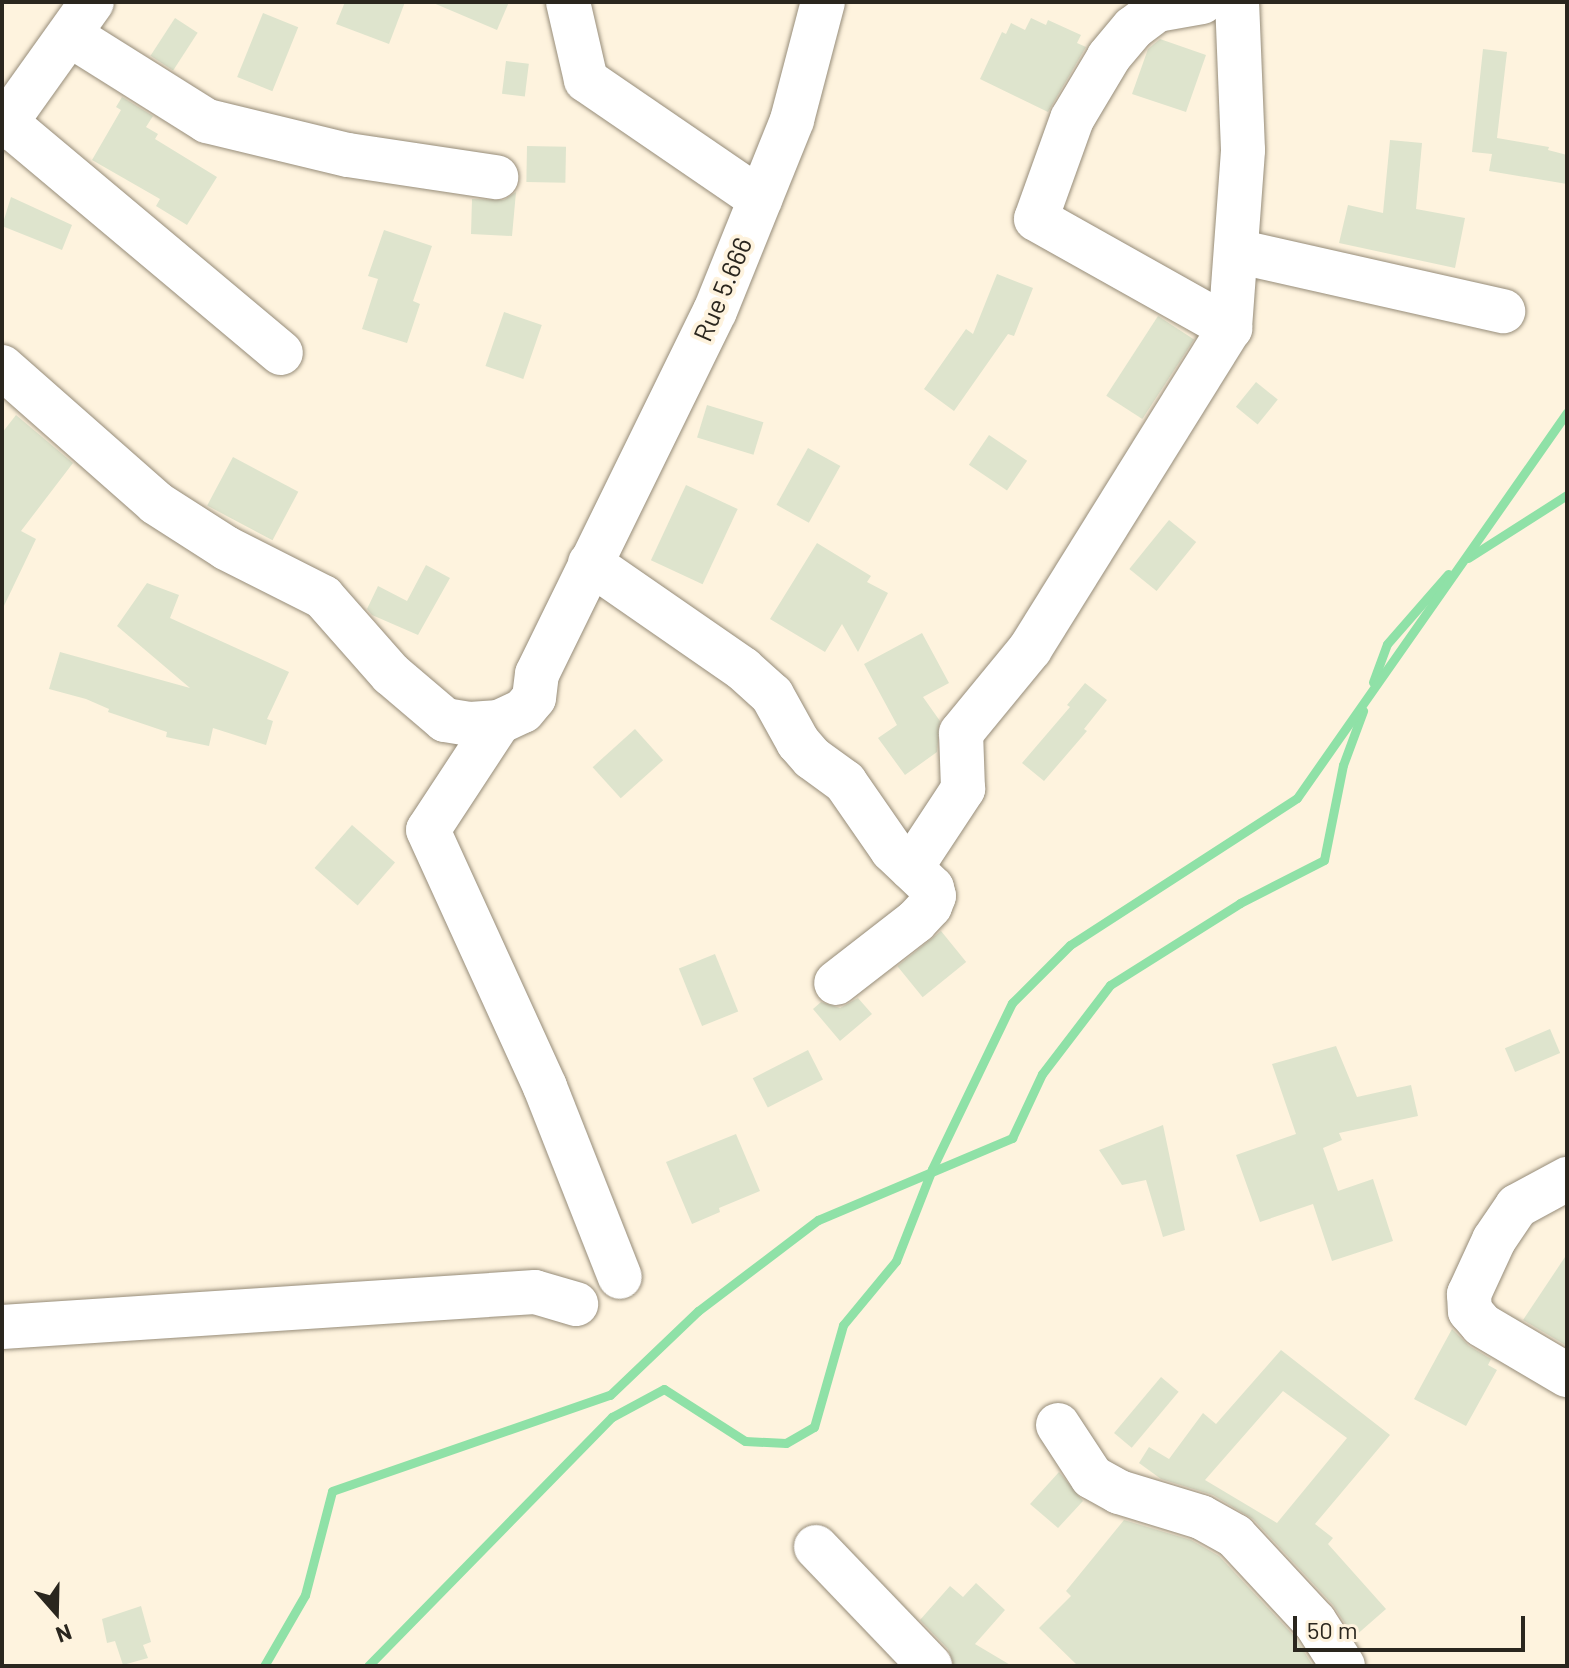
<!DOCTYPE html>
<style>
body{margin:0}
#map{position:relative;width:1569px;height:1668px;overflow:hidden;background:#fef3de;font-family:Barlow,sans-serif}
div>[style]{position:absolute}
.stream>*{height:9px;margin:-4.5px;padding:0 4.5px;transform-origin:4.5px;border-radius:4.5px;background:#8fe1a7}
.building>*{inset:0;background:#dee4cd;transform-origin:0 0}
.roads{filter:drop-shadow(0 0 2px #968c79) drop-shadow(0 0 2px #968c79)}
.minor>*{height:44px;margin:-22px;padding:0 22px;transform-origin:22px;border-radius:22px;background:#fff}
span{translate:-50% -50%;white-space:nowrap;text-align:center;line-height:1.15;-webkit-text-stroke:8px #fef3de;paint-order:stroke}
.street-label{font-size:26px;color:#2a261e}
.frame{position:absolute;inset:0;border:4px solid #2a261e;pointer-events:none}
.north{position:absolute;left:16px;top:1572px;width:80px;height:80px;-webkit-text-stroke:6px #fef3de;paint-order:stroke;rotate:160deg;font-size:22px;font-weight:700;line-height:32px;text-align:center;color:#2a261e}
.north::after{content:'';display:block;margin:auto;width:28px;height:36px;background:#2a261e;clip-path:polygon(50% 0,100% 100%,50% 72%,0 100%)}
.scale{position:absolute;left:1293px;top:1616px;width:232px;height:36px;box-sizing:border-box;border:4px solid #2a261e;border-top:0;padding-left:10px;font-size:24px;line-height:28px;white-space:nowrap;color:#2a261e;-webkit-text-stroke:6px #fef3de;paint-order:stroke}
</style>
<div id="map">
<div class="stream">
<i style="left:1468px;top:558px;width:117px;rotate:-32.5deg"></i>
<i style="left:1373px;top:682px;width:40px;rotate:-69.8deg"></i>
<i style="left:1387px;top:644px;width:93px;rotate:-48.9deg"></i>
<i style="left:264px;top:1666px;width:82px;rotate:-60deg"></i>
<i style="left:305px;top:1595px;width:107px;rotate:-75.4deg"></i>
<i style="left:332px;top:1491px;width:294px;rotate:-19.1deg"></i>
<i style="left:610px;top:1395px;width:122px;rotate:-43.7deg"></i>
<i style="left:698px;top:1311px;width:151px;rotate:-37.2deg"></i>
<i style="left:818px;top:1220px;width:211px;rotate:-22.9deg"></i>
<i style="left:1012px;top:1138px;width:71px;rotate:-64.9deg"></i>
<i style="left:1042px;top:1074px;width:112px;rotate:-52.6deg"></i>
<i style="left:1110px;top:985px;width:154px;rotate:-32.2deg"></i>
<i style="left:1240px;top:903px;width:94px;rotate:-27.1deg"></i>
<i style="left:1324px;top:860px;width:97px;rotate:-78.7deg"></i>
<i style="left:1343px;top:765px;width:58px;rotate:-69.7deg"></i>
<i style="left:368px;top:1666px;width:349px;rotate:-45.6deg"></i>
<i style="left:612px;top:1417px;width:59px;rotate:-28.3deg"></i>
<i style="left:664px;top:1389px;width:96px;rotate:32.7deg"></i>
<i style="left:745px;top:1441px;width:41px;rotate:2.8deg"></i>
<i style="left:786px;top:1443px;width:32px;rotate:-30deg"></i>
<i style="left:814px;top:1427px;width:106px;rotate:-74.1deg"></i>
<i style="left:843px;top:1325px;width:83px;rotate:-50.4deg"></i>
<i style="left:896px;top:1261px;width:99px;rotate:-68.6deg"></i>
<i style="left:932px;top:1169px;width:184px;rotate:-64.3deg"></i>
<i style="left:1012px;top:1003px;width:82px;rotate:-45deg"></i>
<i style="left:1070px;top:945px;width:270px;rotate:-32.9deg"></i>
<i style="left:1297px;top:798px;width:471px;rotate:-55deg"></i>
</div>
<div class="building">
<i style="clip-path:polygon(345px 2px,405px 2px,389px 44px,336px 24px)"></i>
<i style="clip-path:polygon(431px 2px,509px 2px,497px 30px)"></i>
<i style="left:263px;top:13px;width:38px;height:69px;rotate:22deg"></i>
<i style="left:175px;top:18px;width:27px;height:45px;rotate:33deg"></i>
<i style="clip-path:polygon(1031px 18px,1046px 25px,1048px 20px,1081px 35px,1077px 43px,1086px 47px,1048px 112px,980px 79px,1002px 32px,1006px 34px,1011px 23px,1025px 30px)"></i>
<i style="clip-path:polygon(1160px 39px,1206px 55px,1186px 112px,1132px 94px,1148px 49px)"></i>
<i style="clip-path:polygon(1483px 49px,1507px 52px,1497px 138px,1549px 147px,1548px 150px,1567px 155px,1567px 184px,1489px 171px,1492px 154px,1472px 152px)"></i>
<i style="left:506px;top:61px;width:23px;height:33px;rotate:7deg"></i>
<i style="clip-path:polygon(122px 97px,153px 116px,146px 127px,158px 134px,155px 139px,217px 177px,187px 225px,156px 206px,160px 199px,92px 160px,121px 110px,116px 107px)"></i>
<i style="clip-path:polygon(1390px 140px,1422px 143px,1416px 209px,1465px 218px,1455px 268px,1339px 243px,1348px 205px,1383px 213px)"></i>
<i style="left:527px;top:146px;width:39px;height:36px;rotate:1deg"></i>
<i style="clip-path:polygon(516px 192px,512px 236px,471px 234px,472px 199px,504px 200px)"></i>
<i style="clip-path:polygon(11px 197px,72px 225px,62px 250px,2px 226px)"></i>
<i style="clip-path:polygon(384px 230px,432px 246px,413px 301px,420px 304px,407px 343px,362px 329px,378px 279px,368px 276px)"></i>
<i style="clip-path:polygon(997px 274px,1033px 288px,1014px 336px,1008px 334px,954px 411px,924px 389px,966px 329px,973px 334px)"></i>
<i style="left:504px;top:312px;width:40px;height:57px;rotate:19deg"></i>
<i style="left:1158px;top:316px;width:43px;height:95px;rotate:33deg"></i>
<i style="left:1256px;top:382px;width:28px;height:32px;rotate:39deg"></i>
<i style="left:707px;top:405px;width:59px;height:34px;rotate:17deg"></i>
<i style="clip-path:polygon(16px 415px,73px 463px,21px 531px,36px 539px,2px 610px,2px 433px)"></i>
<i style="left:989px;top:435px;width:46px;height:36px;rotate:34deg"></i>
<i style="left:808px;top:448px;width:37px;height:65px;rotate:29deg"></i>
<i style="left:233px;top:457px;width:74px;height:55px;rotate:28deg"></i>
<i style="left:686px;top:485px;width:57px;height:83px;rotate:25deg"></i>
<i style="left:1169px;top:520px;width:35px;height:63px;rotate:39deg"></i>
<i style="clip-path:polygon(817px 543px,871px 576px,867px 582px,888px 593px,858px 652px,842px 624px,825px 652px,770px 619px)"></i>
<i style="clip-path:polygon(426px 565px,450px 578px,418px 635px,372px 615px,367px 609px,378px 586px,407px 601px)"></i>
<i style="clip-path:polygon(147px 583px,179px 595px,170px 618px,289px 672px,267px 719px,273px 721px,266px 745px,213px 728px,209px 746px,166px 737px,167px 732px,108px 712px,109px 709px,86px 699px,49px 689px,60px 652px,190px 688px,117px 626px)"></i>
<i style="clip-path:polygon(922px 633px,949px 683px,923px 697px,940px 721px,937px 752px,905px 775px,878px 738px,897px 725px,864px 664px)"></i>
<i style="clip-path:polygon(1085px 683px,1107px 700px,1084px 729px,1087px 731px,1044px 781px,1022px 763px,1070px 707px,1067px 705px)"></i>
<i style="left:635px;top:729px;width:42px;height:57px;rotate:48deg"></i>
<i style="left:352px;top:825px;width:57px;height:57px;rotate:41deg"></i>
<i style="left:941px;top:931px;width:40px;height:56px;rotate:51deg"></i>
<i style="left:715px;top:954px;width:62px;height:39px;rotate:68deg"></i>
<i style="clip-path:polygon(858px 998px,872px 1014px,840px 1041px,813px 1009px,821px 1002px,840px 1008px)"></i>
<i style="left:1550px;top:1029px;width:26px;height:49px;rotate:67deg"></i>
<i style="clip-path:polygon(1336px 1046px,1357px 1097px,1411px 1085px,1418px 1116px,1339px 1133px,1342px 1140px,1323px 1148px,1338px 1191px,1373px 1179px,1393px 1241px,1332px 1261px,1313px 1204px,1260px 1222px,1236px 1155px,1296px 1134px,1272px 1064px)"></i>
<i style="left:808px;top:1050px;width:33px;height:62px;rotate:63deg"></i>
<i style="clip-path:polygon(1163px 1125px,1185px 1230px,1163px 1237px,1146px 1180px,1122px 1185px,1099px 1150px)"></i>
<i style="clip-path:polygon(736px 1134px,760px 1191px,719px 1208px,720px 1212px,692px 1224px,666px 1162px)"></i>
<i style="clip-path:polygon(1567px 1254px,1567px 1346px,1523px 1320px)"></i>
<i style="clip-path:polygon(1452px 1329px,1469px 1346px,1491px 1359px,1488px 1365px,1497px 1370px,1466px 1426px,1414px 1399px)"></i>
<i style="clip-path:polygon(evenodd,1281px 1350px,1390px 1435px,1315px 1524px,1333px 1538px,1328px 1544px,1386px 1609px,1354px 1637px,1333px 1605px,1253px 1519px,1213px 1495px,1161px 1479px,1139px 1463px,1149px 1447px,1169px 1459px,1203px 1413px,1216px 1424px,1281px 1350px,1283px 1391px,1347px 1438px,1277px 1523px,1205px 1480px,1283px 1391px)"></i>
<i style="left:1161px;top:1377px;width:23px;height:73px;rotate:40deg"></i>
<i style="clip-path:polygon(1059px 1472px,1083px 1501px,1058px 1528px,1030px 1504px)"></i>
<i style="clip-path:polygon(1124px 1520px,1191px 1540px,1219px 1556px,1295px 1637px,1313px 1666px,1078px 1666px,1039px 1628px,1071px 1596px,1066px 1591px)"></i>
<i style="clip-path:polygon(976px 1583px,1005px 1610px,975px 1644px,1012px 1666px,954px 1666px,948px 1649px,920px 1620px,950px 1586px,963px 1597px)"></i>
<i style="clip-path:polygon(141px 1606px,151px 1642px,143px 1645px,148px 1658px,123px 1665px,115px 1641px,107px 1643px,102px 1619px)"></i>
</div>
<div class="roads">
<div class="minor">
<i style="left:568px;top:2px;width:80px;rotate:77deg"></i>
<i style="left:586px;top:80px;width:211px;rotate:34.4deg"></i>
<i style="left:1202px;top:2px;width:46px;rotate:169.9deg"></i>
<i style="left:1157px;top:10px;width:30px;rotate:143deg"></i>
<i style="left:1133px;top:28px;width:38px;rotate:130deg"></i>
<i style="left:1109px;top:57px;width:72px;rotate:120.8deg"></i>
<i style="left:1072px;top:119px;width:106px;rotate:109.8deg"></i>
<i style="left:1036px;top:219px;width:223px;rotate:29.3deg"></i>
<i style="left:70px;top:35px;width:162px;rotate:32.1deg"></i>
<i style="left:207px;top:121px;width:145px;rotate:13.6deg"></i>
<i style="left:348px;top:155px;width:150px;rotate:8.5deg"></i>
<i style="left:2px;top:119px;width:364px;rotate:40deg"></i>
<i style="left:2px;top:128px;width:155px;rotate:-54.5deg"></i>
<i style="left:1236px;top:251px;width:274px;rotate:12.7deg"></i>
<i style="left:2px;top:367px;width:205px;rotate:41.4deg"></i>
<i style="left:156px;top:503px;width:83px;rotate:32.7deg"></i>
<i style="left:226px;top:548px;width:109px;rotate:26.8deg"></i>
<i style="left:323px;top:597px;width:103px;rotate:48.6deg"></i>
<i style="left:391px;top:674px;width:71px;rotate:40.4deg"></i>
<i style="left:445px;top:720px;width:25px;rotate:9deg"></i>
<i style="left:470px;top:724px;width:29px;rotate:-4deg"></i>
<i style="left:499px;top:722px;width:26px;rotate:-25deg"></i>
<i style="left:523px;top:711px;width:17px;rotate:-50deg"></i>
<i style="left:534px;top:698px;width:24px;rotate:-83deg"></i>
<i style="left:537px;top:674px;width:404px;rotate:-63.9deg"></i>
<i style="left:715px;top:311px;width:206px;rotate:-68deg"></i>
<i style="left:792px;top:120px;width:122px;rotate:-75.3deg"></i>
<i style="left:590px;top:563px;width:186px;rotate:34.7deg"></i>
<i style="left:743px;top:669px;width:39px;rotate:42deg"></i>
<i style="left:772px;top:695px;width:54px;rotate:61deg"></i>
<i style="left:798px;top:742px;width:21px;rotate:49deg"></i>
<i style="left:812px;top:758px;width:41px;rotate:36deg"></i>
<i style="left:845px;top:782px;width:83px;rotate:55.3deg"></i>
<i style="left:892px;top:850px;width:55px;rotate:43.5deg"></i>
<i style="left:932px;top:888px;width:8px;rotate:76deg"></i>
<i style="left:934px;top:896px;width:11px;rotate:112deg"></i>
<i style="left:930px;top:906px;width:21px;rotate:133deg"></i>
<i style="left:916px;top:921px;width:101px;rotate:142.2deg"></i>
<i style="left:499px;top:722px;width:129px;rotate:123.3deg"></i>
<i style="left:428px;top:830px;width:282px;rotate:65.5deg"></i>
<i style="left:545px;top:1087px;width:204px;rotate:68.5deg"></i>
<i style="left:911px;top:868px;width:95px;rotate:-56.6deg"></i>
<i style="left:963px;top:789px;width:56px;rotate:-92deg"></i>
<i style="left:961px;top:733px;width:109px;rotate:-50.6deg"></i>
<i style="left:1030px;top:649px;width:378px;rotate:-58.1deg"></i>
<i style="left:1230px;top:328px;width:178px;rotate:-85.8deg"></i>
<i style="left:1243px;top:150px;width:148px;rotate:-92.3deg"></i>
<i style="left:1567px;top:1179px;width:57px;rotate:151.6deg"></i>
<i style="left:1517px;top:1206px;width:41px;rotate:124.1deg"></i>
<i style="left:1494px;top:1240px;width:60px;rotate:114.8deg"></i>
<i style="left:1469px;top:1294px;width:17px;rotate:87deg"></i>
<i style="left:1470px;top:1311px;width:18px;rotate:49deg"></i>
<i style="left:1482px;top:1325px;width:99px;rotate:30.5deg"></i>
<i style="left:2px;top:1327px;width:534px;rotate:-3.76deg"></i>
<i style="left:535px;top:1292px;width:43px;rotate:16.3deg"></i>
<i style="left:1058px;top:1425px;width:62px;rotate:56.8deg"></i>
<i style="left:1092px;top:1477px;width:31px;rotate:29deg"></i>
<i style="left:1119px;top:1492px;width:86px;rotate:17deg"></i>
<i style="left:1201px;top:1517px;width:39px;rotate:29deg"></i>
<i style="left:1235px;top:1536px;width:117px;rotate:47.1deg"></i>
<i style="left:1315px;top:1622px;width:52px;rotate:57.5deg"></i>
<i style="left:816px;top:1547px;width:165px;rotate:46.2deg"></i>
</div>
</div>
<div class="street-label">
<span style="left:722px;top:289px;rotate:-67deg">Rue 5.666</span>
</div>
<div class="frame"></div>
<div class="north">N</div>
<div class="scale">50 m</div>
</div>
